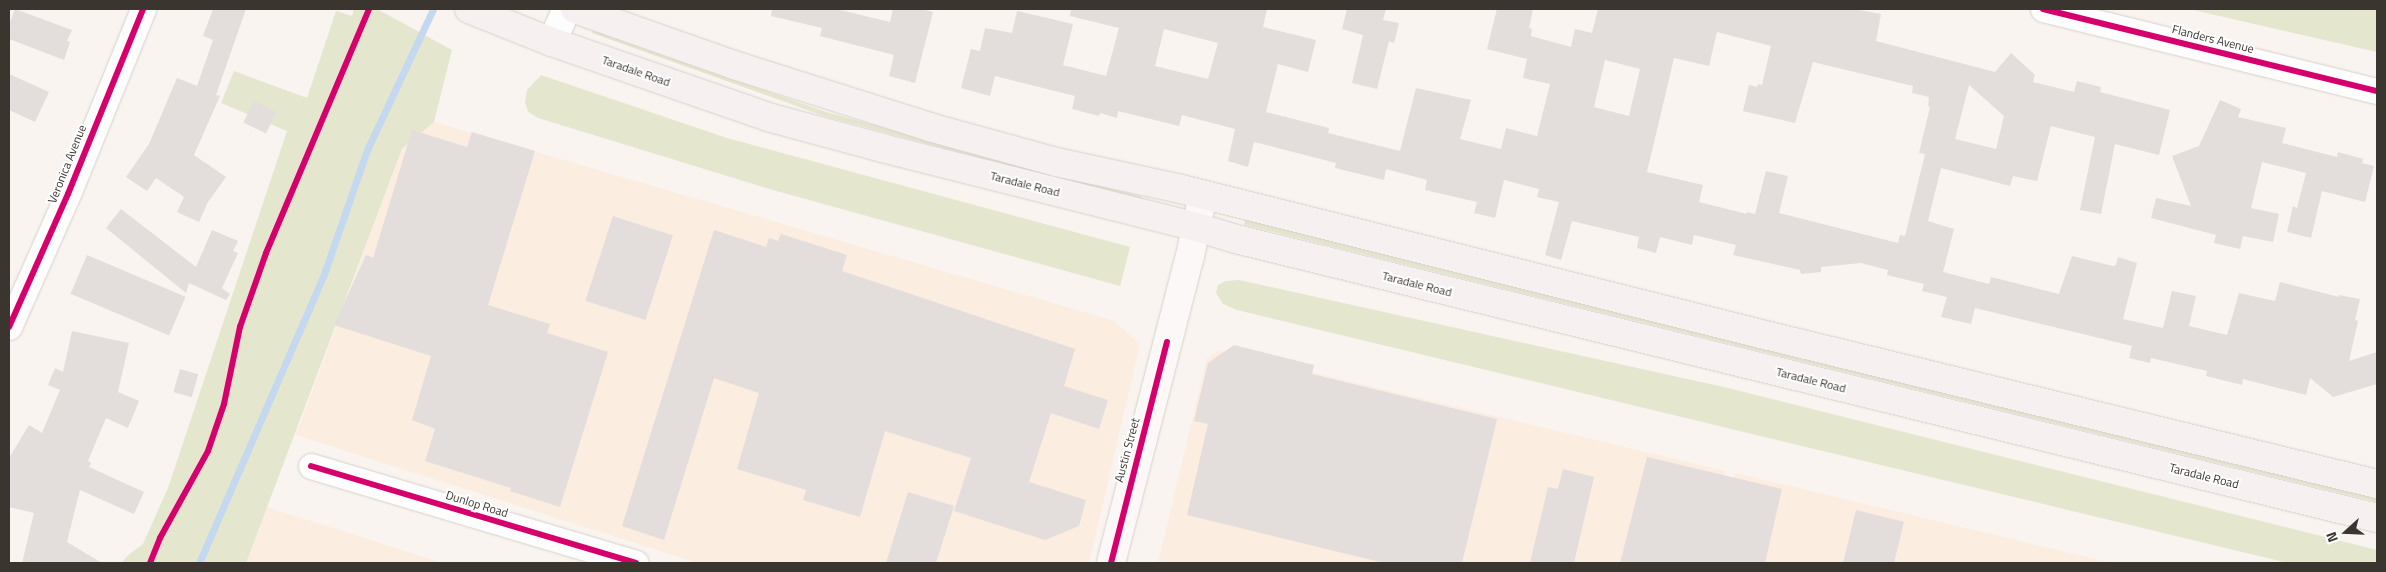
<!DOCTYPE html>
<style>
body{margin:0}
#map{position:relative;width:2386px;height:572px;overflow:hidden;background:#f9f4ef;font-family:"Titillium Web",sans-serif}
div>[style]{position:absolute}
.built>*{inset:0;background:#fbeddf}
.green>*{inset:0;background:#e4e6ce}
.stream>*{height:7px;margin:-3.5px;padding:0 3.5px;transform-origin:3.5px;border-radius:3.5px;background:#c4d8f0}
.building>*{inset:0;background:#e3dddc;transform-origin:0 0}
.roads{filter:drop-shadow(0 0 1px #d6d1cb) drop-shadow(0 0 1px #d6d1cb)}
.minor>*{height:25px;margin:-12.5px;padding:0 12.5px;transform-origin:12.5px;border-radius:12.5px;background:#fefdfd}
.tertiary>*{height:28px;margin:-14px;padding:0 14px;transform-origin:14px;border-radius:14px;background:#fefdfd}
.secondary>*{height:28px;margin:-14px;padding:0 14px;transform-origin:14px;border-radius:14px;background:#fcf8f8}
.trunk>*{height:28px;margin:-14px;padding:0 14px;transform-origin:14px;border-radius:14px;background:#f6f0f0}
.cycleway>*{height:6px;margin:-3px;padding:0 3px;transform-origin:3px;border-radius:3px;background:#d6006c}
span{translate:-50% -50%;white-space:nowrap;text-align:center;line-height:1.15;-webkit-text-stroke:4px #fff;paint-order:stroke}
.street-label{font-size:12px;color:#3b352f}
.frame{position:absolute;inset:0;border:10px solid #3b352f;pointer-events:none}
.north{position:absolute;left:2321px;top:507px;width:50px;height:50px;-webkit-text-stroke:4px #fff;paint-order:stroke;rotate:250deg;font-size:14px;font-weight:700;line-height:20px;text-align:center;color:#3b352f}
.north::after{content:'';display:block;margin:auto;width:18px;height:22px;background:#3b352f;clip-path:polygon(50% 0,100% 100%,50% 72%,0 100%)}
</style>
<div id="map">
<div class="built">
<i style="clip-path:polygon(434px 122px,1114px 321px,1140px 344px,1089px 563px,698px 563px,296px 435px,402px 149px)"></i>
<i style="clip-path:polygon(1219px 350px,1725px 471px,1701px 563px,1158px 563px,1207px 358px)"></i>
<i style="clip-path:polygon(1735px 473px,2112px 563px,1713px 563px)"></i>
<i style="clip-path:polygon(267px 507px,442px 563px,246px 563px)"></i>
</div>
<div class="green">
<i style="clip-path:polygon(354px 9px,377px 9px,452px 50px,434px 122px,402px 149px,246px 563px,122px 563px,127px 556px,143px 544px,168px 488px,287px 131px,221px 103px,234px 71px,307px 98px,336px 11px,352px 16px)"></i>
<i style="clip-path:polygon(2189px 9px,2377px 9px,2377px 52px)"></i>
<i style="clip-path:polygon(593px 30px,826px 112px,1142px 197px,1140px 201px,824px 116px,592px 33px)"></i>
<i style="clip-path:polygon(541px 75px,727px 138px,1130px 247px,1120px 286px,773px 190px,538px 118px,528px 112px,525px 102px,527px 90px)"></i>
<i style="clip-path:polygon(1245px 219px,2358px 492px,2377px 498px,2377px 502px,1244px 225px)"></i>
<i style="clip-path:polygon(1239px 280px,1728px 388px,2377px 550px,2377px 563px,2288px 563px,1237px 310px,1223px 304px,1216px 293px,1218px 285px,1226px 281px)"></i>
</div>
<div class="stream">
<i style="left:199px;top:563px;width:312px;rotate:-66.6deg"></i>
<i style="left:323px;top:277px;width:134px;rotate:-70.9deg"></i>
<i style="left:367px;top:150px;width:156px;rotate:-64.9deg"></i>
</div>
<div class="building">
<i style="clip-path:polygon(15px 9px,72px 30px,67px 41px,70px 42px,64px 60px,9px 39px,9px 25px)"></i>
<i style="clip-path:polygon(213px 9px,246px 9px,216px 95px,220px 96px,194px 155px,226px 177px,208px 202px,199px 222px,177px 212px,184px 197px,156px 178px,147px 191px,126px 177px,149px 144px,177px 78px,197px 86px,213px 40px,203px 36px)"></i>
<i style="clip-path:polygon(772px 9px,836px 9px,890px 22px,893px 9px,921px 9px,933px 12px,915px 83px,889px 76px,894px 55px,820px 36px,822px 28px,771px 16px)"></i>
<i style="clip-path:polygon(evenodd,1071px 9px,1267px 9px,1263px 27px,1316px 40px,1308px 72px,1278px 64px,1266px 112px,1329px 128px,1328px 133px,1400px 151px,1416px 88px,1471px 100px,1460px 139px,1501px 149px,1506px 128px,1537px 136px,1550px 84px,1523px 78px,1527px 59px,1487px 49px,1497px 9px,1533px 9px,1529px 28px,1532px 29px,1531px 36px,1571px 47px,1575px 29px,1592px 33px,1598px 9px,1854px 9px,1881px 14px,1876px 41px,1995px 72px,2011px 53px,2035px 75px,2033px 82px,2074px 92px,2077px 81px,2101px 87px,2100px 92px,2170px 110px,2159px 155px,2115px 144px,2101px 214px,2080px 210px,2095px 137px,2051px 126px,2037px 181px,2013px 176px,2010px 186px,1941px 168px,1928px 221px,1954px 229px,1943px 272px,1989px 284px,1991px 277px,2059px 294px,2072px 256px,2113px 266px,2116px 265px,2118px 257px,2137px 263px,2123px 319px,2163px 328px,2172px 291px,2196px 296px,2189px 326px,2227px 335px,2239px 293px,2275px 301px,2280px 282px,2339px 297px,2339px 295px,2360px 299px,2355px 320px,2358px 321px,2349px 361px,2377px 352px,2377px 384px,2333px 397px,2310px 378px,2306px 395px,2243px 379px,2242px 385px,2206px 376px,2207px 371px,2151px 358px,2150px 363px,2129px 358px,2132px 346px,1975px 308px,1971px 324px,1941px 317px,1947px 297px,1922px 291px,1924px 284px,1887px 275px,1888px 270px,1861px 263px,1821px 267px,1821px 272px,1801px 274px,1800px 270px,1733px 255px,1736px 245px,1694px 235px,1692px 245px,1660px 237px,1656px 253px,1637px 248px,1639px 237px,1572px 221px,1561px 260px,1545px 255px,1559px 202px,1537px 197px,1539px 189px,1504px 180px,1495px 218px,1474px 213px,1477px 202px,1425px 190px,1427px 180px,1386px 169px,1384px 180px,1335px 168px,1336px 163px,1254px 142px,1248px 167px,1228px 161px,1235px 129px,1182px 115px,1179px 126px,1118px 111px,1117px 118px,1100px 113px,1099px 116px,1072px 109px,1075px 96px,995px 76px,990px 96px,961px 88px,971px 49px,980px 51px,985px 28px,1012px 33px,1017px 11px,1073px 24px,1063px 65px,1106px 76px,1119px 28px,1070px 16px,1071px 9px,1164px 29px,1218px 43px,1208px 79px,1155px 66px,1164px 29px,1071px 9px,1717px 32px,1771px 46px,1762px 85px,1758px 84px,1757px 87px,1749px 85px,1743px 111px,1795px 123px,1813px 62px,1913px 86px,1912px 93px,1929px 97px,1928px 106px,1930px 107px,1919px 153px,1925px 154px,1905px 236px,1900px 235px,1898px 243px,1779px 213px,1788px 176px,1766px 171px,1755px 214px,1747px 212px,1747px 214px,1699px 202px,1703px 185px,1647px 172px,1674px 58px,1709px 66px,1717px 32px,1071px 9px,1605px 60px,1640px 69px,1629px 116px,1594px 107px,1605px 60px,1071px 9px,1969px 85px,2004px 116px,1996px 149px,1955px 139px,1969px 85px)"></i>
<i style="clip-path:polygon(1347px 9px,1386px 9px,1383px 20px,1399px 23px,1394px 43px,1389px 41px,1377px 89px,1352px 83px,1363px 35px,1342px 29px)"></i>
<i style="clip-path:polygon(9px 74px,49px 92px,35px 122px,9px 110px)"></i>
<i style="clip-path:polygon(2220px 100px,2241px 109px,2238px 117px,2286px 128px,2282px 143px,2337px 157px,2338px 152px,2363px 159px,2362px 163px,2374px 166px,2365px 202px,2322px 191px,2311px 238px,2287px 232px,2293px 206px,2297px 208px,2306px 173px,2262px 162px,2251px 208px,2279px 214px,2273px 242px,2243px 236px,2240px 249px,2214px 243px,2216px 235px,2151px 218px,2156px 198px,2191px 206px,2172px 156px,2199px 146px)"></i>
<i style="left:254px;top:101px;width:25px;height:24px;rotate:26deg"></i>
<i style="clip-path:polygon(412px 130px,467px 147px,472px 132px,535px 151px,488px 305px,550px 324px,547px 333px,608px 352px,560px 507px,510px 491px,511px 488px,425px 461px,435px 429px,412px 420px,431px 356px,334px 325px,366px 255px,373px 258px)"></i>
<i style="clip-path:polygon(121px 209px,196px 267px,212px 230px,238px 241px,233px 251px,238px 253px,222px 288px,230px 294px,226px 300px,189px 283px,186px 293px,106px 228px)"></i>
<i style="left:613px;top:216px;width:63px;height:89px;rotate:18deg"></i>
<i style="clip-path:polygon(714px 230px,766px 247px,769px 238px,778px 241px,781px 234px,847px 255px,842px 271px,1075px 349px,1064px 386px,1108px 400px,1099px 429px,1051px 413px,1029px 482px,1086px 500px,1079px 526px,1045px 540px,954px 511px,971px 458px,885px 431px,860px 517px,803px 500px,806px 490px,737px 469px,759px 393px,714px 378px,664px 540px,622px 526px)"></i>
<i style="left:87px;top:255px;width:107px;height:42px;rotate:23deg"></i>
<i style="clip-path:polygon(72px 331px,129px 343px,118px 392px,139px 401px,128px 428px,106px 418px,88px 461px,91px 463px,89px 467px,144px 492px,134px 514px,80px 490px,67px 542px,102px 563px,22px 563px,34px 513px,9px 507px,9px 458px,29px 425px,42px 433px,60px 390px,48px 385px,55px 368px,63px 372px)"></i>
<i style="clip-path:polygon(1234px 345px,1314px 365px,1312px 374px,1497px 419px,1462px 563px,1384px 563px,1187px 515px,1208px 424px,1194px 421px,1208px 363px)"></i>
<i style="left:180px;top:369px;width:19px;height:24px;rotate:16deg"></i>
<i style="clip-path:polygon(1647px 457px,1782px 489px,1765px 563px,1620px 563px)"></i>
<i style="clip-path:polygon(1563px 469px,1594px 477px,1574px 563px,1530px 563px,1548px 487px,1558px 489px)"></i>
<i style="clip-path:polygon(908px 492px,954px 506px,936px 563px,886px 563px)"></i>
<i style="clip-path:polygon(1856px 510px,1904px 522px,1894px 563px,1843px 563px)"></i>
</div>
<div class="roads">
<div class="minor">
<i style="left:2043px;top:9px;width:344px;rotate:13.8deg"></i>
<i style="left:9px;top:327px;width:145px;rotate:-66.1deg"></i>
<i style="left:68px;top:194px;width:200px;rotate:-67.9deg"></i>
<i style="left:311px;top:466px;width:339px;rotate:16.6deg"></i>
</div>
<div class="tertiary">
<i style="left:552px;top:42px;width:36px;rotate:-66deg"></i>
</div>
<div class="secondary">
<i style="left:1111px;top:563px;width:317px;rotate:-75.6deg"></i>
<i style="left:1190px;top:256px;width:62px;rotate:-78deg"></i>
</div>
<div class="trunk">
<i style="left:469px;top:9px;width:89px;rotate:21.7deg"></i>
<i style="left:552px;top:42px;width:232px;rotate:19.1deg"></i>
<i style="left:771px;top:118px;width:115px;rotate:15.1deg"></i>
<i style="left:882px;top:148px;width:324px;rotate:14.1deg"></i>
<i style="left:1196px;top:227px;width:46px;rotate:16.5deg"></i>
<i style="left:1240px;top:240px;width:1170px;rotate:13.74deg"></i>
<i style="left:575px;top:9px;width:169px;rotate:19.4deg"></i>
<i style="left:734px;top:65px;width:205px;rotate:17.6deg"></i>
<i style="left:929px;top:127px;width:132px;rotate:15.4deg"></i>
<i style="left:1056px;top:162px;width:128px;rotate:12.2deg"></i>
<i style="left:1181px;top:189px;width:598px;rotate:14.04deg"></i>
<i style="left:1761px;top:334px;width:634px;rotate:13.69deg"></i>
</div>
</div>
<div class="cycleway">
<i style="left:2043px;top:9px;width:344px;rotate:13.8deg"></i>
<i style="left:9px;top:327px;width:145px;rotate:-66.1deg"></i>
<i style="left:68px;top:194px;width:200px;rotate:-67.9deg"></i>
<i style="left:311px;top:466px;width:339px;rotate:16.6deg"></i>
<i style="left:150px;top:563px;width:27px;rotate:-68deg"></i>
<i style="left:160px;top:538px;width:99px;rotate:-61.1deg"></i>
<i style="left:208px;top:451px;width:50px;rotate:-71.2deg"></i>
<i style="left:224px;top:404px;width:79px;rotate:-78.3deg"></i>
<i style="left:240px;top:327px;width:78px;rotate:-70.6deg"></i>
<i style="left:266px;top:253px;width:265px;rotate:-67.1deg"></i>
<i style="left:1111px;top:563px;width:228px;rotate:-75.8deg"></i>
</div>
<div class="street-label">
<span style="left:2213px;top:39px;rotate:14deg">Flanders Avenue</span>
<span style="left:636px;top:71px;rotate:19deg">Taradale Road</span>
<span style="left:67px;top:164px;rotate:-68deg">Veronica Avenue</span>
<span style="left:1025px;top:184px;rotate:14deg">Taradale Road</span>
<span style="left:1417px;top:284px;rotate:14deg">Taradale Road</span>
<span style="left:1811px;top:380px;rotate:14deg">Taradale Road</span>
<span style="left:1127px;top:450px;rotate:-75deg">Austin Street</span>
<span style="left:2204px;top:476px;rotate:14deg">Taradale Road</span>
<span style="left:477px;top:504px;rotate:17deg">Dunlop Road</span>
</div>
<div class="frame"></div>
<div class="north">N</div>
</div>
